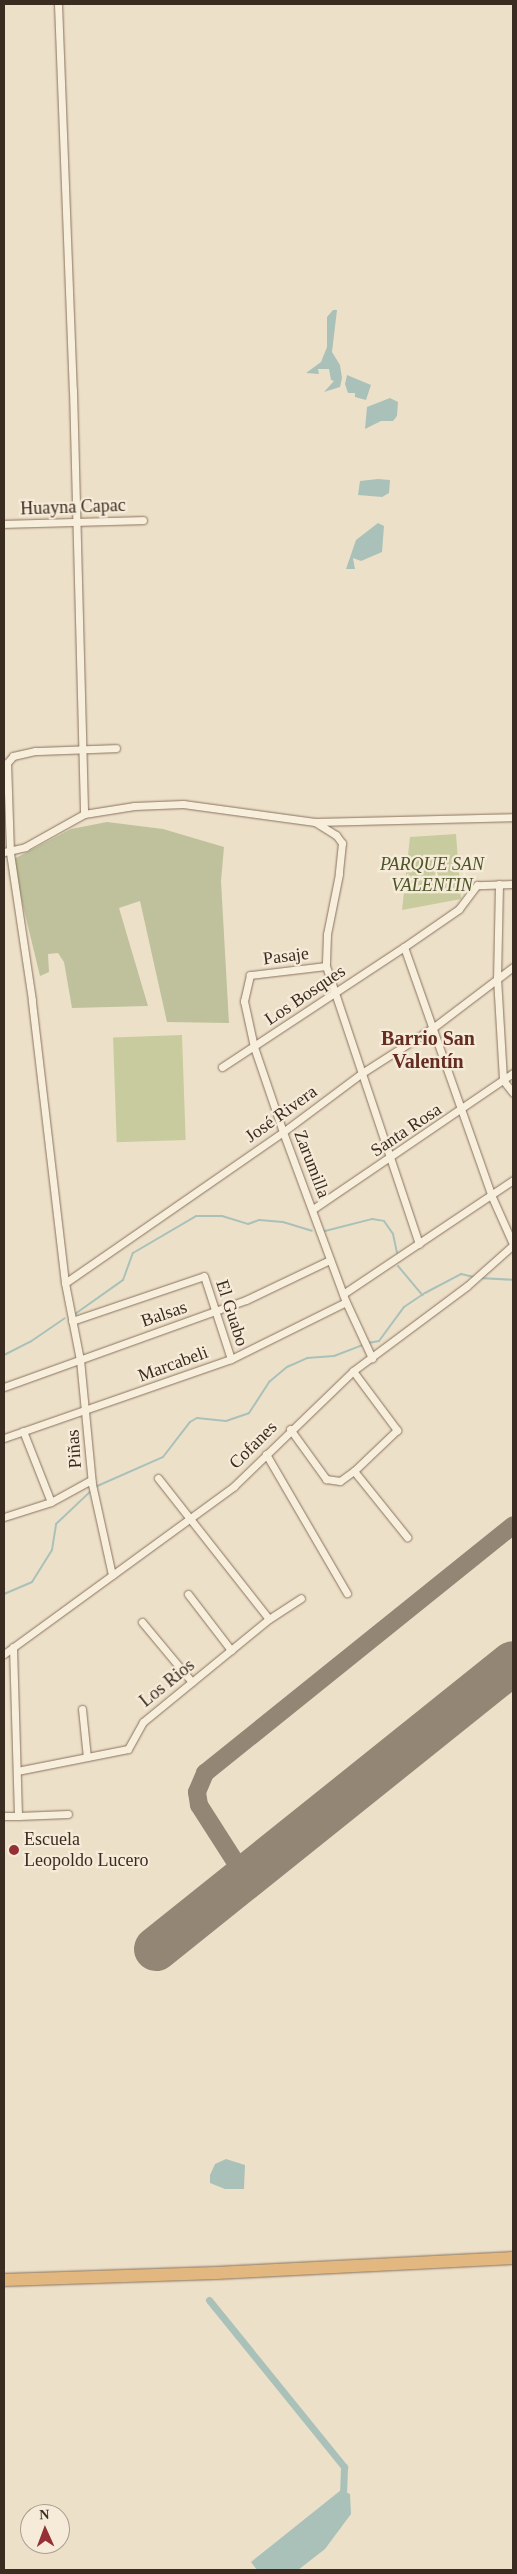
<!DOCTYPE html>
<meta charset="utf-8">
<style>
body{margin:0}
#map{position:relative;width:517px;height:2574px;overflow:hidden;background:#ede0c9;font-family:"Times New Roman",serif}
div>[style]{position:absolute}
.green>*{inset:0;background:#c8cb9d;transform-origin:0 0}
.cemetery>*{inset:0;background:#bec19b}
.water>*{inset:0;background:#a9c1b9}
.stream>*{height:2px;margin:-1px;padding:0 1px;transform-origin:1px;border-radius:1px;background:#a9c1b9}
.canal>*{height:7px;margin:-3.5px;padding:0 3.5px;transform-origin:3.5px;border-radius:3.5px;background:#a9c1b9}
.taxiway>*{height:18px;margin:-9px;padding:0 9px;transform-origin:9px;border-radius:9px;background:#948675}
.runway>*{height:44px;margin:-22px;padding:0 22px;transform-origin:22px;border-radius:22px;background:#948675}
.roads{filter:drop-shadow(0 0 1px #89735e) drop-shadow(0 0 1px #89735e)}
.minor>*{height:7px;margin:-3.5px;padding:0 3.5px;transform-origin:3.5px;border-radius:3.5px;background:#f8eedc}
.trunk>*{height:12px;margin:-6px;padding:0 6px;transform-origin:6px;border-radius:6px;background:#e2b880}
.dots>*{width:14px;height:14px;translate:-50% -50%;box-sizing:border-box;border:2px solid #f5ebd8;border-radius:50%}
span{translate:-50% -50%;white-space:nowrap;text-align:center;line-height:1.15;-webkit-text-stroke:4.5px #f5ebd8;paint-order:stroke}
.street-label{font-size:18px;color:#3a2c21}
.park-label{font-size:18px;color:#4c5528;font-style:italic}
.poi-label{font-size:18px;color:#3a2c21}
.left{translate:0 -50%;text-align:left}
.quarter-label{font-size:20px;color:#652d22;font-weight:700}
.frame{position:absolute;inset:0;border:5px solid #3a2c21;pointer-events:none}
.north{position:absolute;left:20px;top:2504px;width:50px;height:50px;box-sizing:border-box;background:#f5ebd8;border:1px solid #aa9f8f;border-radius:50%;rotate:358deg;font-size:14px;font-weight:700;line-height:20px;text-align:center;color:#3a2c21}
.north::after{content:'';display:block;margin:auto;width:18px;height:22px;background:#953036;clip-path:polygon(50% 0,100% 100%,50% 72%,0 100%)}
</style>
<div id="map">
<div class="green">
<i style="clip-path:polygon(456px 834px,461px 899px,402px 910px,410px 837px)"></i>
<i style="left:182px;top:1035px;width:105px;height:69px;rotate:88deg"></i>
</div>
<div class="cemetery">
<i style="clip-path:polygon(107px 822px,163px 829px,224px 847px,221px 881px,229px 1023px,167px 1022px,140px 901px,119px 908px,148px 1006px,72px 1008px,64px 962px,58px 953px,48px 954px,49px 972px,40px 976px,12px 860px,71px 829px)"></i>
</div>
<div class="water">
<i style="clip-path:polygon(333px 310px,337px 310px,332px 352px,340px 365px,342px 378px,340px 387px,324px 392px,334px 381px,331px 380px,329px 369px,318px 369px,319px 374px,306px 373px,321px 362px,327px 347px,327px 317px)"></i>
<i style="clip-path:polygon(347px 375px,371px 385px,366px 400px,355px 397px,355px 393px,348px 393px,345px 384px)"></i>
<i style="clip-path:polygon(390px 398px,398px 402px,397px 416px,393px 421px,381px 421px,365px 429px,367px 407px)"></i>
<i style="clip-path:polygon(378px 479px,390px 480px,389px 493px,382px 497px,358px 495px,360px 481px)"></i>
<i style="clip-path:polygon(378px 523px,384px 526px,382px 552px,361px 561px,353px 558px,355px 569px,346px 569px,356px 540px)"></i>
<i style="clip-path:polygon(226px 2159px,245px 2165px,244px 2189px,225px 2189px,210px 2183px,210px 2175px,215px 2164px)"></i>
<i style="clip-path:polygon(341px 2490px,350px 2494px,351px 2514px,325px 2549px,298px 2570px,257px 2570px,251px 2562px)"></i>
</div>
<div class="stream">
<i style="left:325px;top:1231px;width:49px;rotate:-14.3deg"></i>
<i style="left:372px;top:1219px;width:12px;rotate:9deg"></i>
<i style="left:384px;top:1221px;width:16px;rotate:55deg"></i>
<i style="left:393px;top:1234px;width:19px;rotate:78deg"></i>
<i style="left:398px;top:1266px;width:38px;rotate:50deg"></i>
<i style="left:479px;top:1278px;width:34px;rotate:3deg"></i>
<i style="left:75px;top:1314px;width:59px;rotate:-35.3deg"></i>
<i style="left:123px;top:1280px;width:29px;rotate:-70deg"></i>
<i style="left:133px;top:1253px;width:73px;rotate:-30.4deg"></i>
<i style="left:196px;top:1216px;width:26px"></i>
<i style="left:222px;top:1216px;width:27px;rotate:17deg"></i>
<i style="left:248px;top:1224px;width:12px;rotate:-20deg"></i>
<i style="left:259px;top:1220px;width:24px;rotate:5deg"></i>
<i style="left:283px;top:1222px;width:30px;rotate:17deg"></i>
<i style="left:368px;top:1343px;width:11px;rotate:-10deg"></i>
<i style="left:379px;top:1341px;width:42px;rotate:-53.7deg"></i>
<i style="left:404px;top:1307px;width:25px;rotate:-34deg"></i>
<i style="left:425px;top:1293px;width:41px;rotate:-27.8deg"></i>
<i style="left:461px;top:1274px;width:13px;rotate:13deg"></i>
<i style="left:4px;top:1355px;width:29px;rotate:-27deg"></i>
<i style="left:30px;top:1342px;width:42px;rotate:-34.4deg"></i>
<i style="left:95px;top:1487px;width:74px;rotate:-23.8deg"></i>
<i style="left:163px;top:1457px;width:44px;rotate:-52.4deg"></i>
<i style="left:190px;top:1422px;width:8px;rotate:-30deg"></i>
<i style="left:197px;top:1418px;width:29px;rotate:6deg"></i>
<i style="left:226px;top:1421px;width:24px;rotate:-19deg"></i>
<i style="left:249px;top:1413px;width:37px;rotate:-57deg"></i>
<i style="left:269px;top:1382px;width:23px;rotate:-40deg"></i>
<i style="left:287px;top:1367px;width:22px;rotate:-24deg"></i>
<i style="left:307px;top:1358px;width:27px;rotate:-4deg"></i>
<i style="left:334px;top:1356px;width:31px;rotate:-21deg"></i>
<i style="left:4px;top:1594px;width:30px;rotate:-23deg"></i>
<i style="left:32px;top:1582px;width:38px;rotate:-58deg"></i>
<i style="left:52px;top:1550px;width:26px;rotate:-81deg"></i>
<i style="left:56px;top:1524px;width:50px;rotate:-43.4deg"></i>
</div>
<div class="canal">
<i style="left:209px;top:2300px;width:215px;rotate:51deg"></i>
<i style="left:344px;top:2467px;width:27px;rotate:92deg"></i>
</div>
<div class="taxiway">
<i style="left:245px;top:1877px;width:85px;rotate:-122.6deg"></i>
<i style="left:199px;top:1805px;width:13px;rotate:-99deg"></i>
<i style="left:197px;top:1792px;width:21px;rotate:-67deg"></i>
<i style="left:205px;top:1773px;width:395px;rotate:-38.8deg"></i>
</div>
<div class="runway">
<i style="left:156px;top:1949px;width:457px;rotate:-38.7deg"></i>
</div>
<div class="roads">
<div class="minor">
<i style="left:58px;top:4px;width:386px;rotate:87.8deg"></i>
<i style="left:73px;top:390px;width:424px;rotate:88.5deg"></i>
<i style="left:4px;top:524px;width:139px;rotate:-1.6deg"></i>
<i style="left:315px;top:822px;width:25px;rotate:32deg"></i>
<i style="left:336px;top:835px;width:10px;rotate:53deg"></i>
<i style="left:342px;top:843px;width:31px;rotate:96deg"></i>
<i style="left:339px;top:874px;width:61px;rotate:101.3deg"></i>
<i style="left:327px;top:934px;width:32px;rotate:92deg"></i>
<i style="left:326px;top:966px;width:293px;rotate:71.5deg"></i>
<i style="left:4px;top:852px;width:22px;rotate:-13deg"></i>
<i style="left:25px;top:847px;width:68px;rotate:-29.2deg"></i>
<i style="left:84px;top:814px;width:51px;rotate:-9.1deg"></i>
<i style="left:134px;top:806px;width:49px;rotate:-2.3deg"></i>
<i style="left:183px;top:804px;width:133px;rotate:7.8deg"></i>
<i style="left:315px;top:822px;width:198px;rotate:-1.4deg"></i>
<i style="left:499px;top:884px;width:94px;rotate:91.2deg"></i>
<i style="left:497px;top:978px;width:102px;rotate:86.6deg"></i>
<i style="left:503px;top:1080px;width:16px;rotate:52deg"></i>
<i style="left:513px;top:884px;width:36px;rotate:178deg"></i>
<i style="left:477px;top:885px;width:30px;rotate:127deg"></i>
<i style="left:459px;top:909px;width:67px;rotate:145.4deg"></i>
<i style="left:404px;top:947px;width:265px;rotate:70.6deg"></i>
<i style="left:492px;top:1197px;width:51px;rotate:65.9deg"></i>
<i style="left:326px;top:966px;width:77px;rotate:173.2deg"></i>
<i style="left:250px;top:975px;width:27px;rotate:103deg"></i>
<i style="left:244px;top:1001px;width:47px;rotate:77.7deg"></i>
<i style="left:254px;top:1047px;width:90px;rotate:71.2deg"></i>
<i style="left:283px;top:1132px;width:181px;rotate:69.7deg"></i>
<i style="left:346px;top:1302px;width:62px;rotate:65.1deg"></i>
<i style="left:222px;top:1067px;width:218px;rotate:-33.4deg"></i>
<i style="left:313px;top:1209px;width:242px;rotate:-34.2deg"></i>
<i style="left:65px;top:1283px;width:265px;rotate:-34.7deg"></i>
<i style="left:283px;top:1132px;width:99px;rotate:-36.8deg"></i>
<i style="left:362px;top:1073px;width:85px;rotate:-32.6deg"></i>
<i style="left:434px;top:1027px;width:99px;rotate:-37.2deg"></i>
<i style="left:343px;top:1294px;width:205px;rotate:-33.8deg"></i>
<i style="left:72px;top:1321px;width:139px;rotate:-18.8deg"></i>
<i style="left:204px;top:1276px;width:87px;rotate:72deg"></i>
<i style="left:353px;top:1371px;width:74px;rotate:53.3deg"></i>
<i style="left:397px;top:1430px;width:59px;rotate:136.4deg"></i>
<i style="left:354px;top:1471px;width:85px;rotate:51.2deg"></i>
<i style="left:4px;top:1387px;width:257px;rotate:-19.8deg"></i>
<i style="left:246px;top:1300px;width:93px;rotate:-25.5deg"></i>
<i style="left:290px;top:1429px;width:62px;rotate:54.2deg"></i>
<i style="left:326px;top:1479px;width:14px;rotate:8deg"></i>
<i style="left:340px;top:1481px;width:17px;rotate:-36deg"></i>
<i style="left:23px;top:1431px;width:76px;rotate:68.5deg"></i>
<i style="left:4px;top:1438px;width:240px;rotate:-19.2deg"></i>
<i style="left:231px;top:1359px;width:128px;rotate:-26.4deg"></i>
<i style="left:266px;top:1454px;width:161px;rotate:59.8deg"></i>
<i style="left:158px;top:1478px;width:179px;rotate:51.8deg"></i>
<i style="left:4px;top:1517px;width:49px;rotate:-17.7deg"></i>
<i style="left:51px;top:1502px;width:46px;rotate:-28.8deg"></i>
<i style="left:112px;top:1575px;width:93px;rotate:-102.4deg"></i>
<i style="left:92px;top:1484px;width:125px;rotate:-95.5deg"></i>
<i style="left:80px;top:1360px;width:78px;rotate:-101deg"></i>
<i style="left:65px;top:1283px;width:285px;rotate:-96.7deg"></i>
<i style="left:32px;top:1000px;width:150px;rotate:-98.5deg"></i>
<i style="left:10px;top:852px;width:89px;rotate:-91.9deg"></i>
<i style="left:7px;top:763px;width:9px;rotate:-49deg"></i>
<i style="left:13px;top:756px;width:23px;rotate:-13deg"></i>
<i style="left:35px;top:751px;width:81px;rotate:-2.1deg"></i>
<i style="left:188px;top:1594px;width:71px;rotate:52.5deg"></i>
<i style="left:142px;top:1622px;width:78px;rotate:50.2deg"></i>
<i style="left:13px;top:1647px;width:169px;rotate:88.3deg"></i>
<i style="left:18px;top:1816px;width:50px;rotate:-2.3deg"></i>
<i style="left:4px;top:1654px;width:285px;rotate:-36.1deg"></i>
<i style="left:234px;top:1486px;width:165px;rotate:-44deg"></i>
<i style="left:353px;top:1371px;width:142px;rotate:-36.7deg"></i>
<i style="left:467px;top:1286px;width:62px;rotate:-41.7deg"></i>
<i style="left:82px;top:1709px;width:48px;rotate:84.1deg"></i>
<i style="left:17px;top:1771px;width:113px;rotate:-11.2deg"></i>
<i style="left:128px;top:1749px;width:31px;rotate:-61deg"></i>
<i style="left:143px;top:1722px;width:163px;rotate:-39.3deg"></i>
<i style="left:269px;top:1619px;width:38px;rotate:-33deg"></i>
<i style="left:4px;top:1816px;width:14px"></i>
</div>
<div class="trunk">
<i style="left:4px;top:2280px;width:212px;rotate:-1.9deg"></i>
<i style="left:216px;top:2273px;width:297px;rotate:-2.9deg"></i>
</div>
</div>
<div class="dots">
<i style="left:14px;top:1850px;background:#953036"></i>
</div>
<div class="street-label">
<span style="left:73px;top:507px;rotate:-2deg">Huayna Capac</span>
<span style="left:286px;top:956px;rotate:-7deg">Pasaje</span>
<span style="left:305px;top:995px;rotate:-34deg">Los Bosques</span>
<span style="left:281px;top:1114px;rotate:-36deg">José Rivera</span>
<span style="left:406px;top:1130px;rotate:-34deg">Santa Rosa</span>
<span style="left:312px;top:1164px;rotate:69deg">Zarumilla</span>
<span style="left:232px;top:1313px;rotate:72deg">El Guabo</span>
<span style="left:164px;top:1314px;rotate:-19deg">Balsas</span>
<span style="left:173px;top:1364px;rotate:-20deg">Marcabeli</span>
<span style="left:253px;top:1445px;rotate:-45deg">Cofanes</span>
<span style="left:74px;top:1449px;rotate:-94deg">Piñas</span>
<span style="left:167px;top:1683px;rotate:-39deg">Los Rios</span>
</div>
<div class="park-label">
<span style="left:432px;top:875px">PARQUE SAN<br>VALENTIN</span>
</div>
<div class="poi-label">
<span class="left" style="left:24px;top:1850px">Escuela<br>Leopoldo Lucero</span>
</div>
<div class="quarter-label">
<span style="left:428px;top:1050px">Barrio San<br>Valentín</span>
</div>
<div class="frame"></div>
<div class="north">N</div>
</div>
